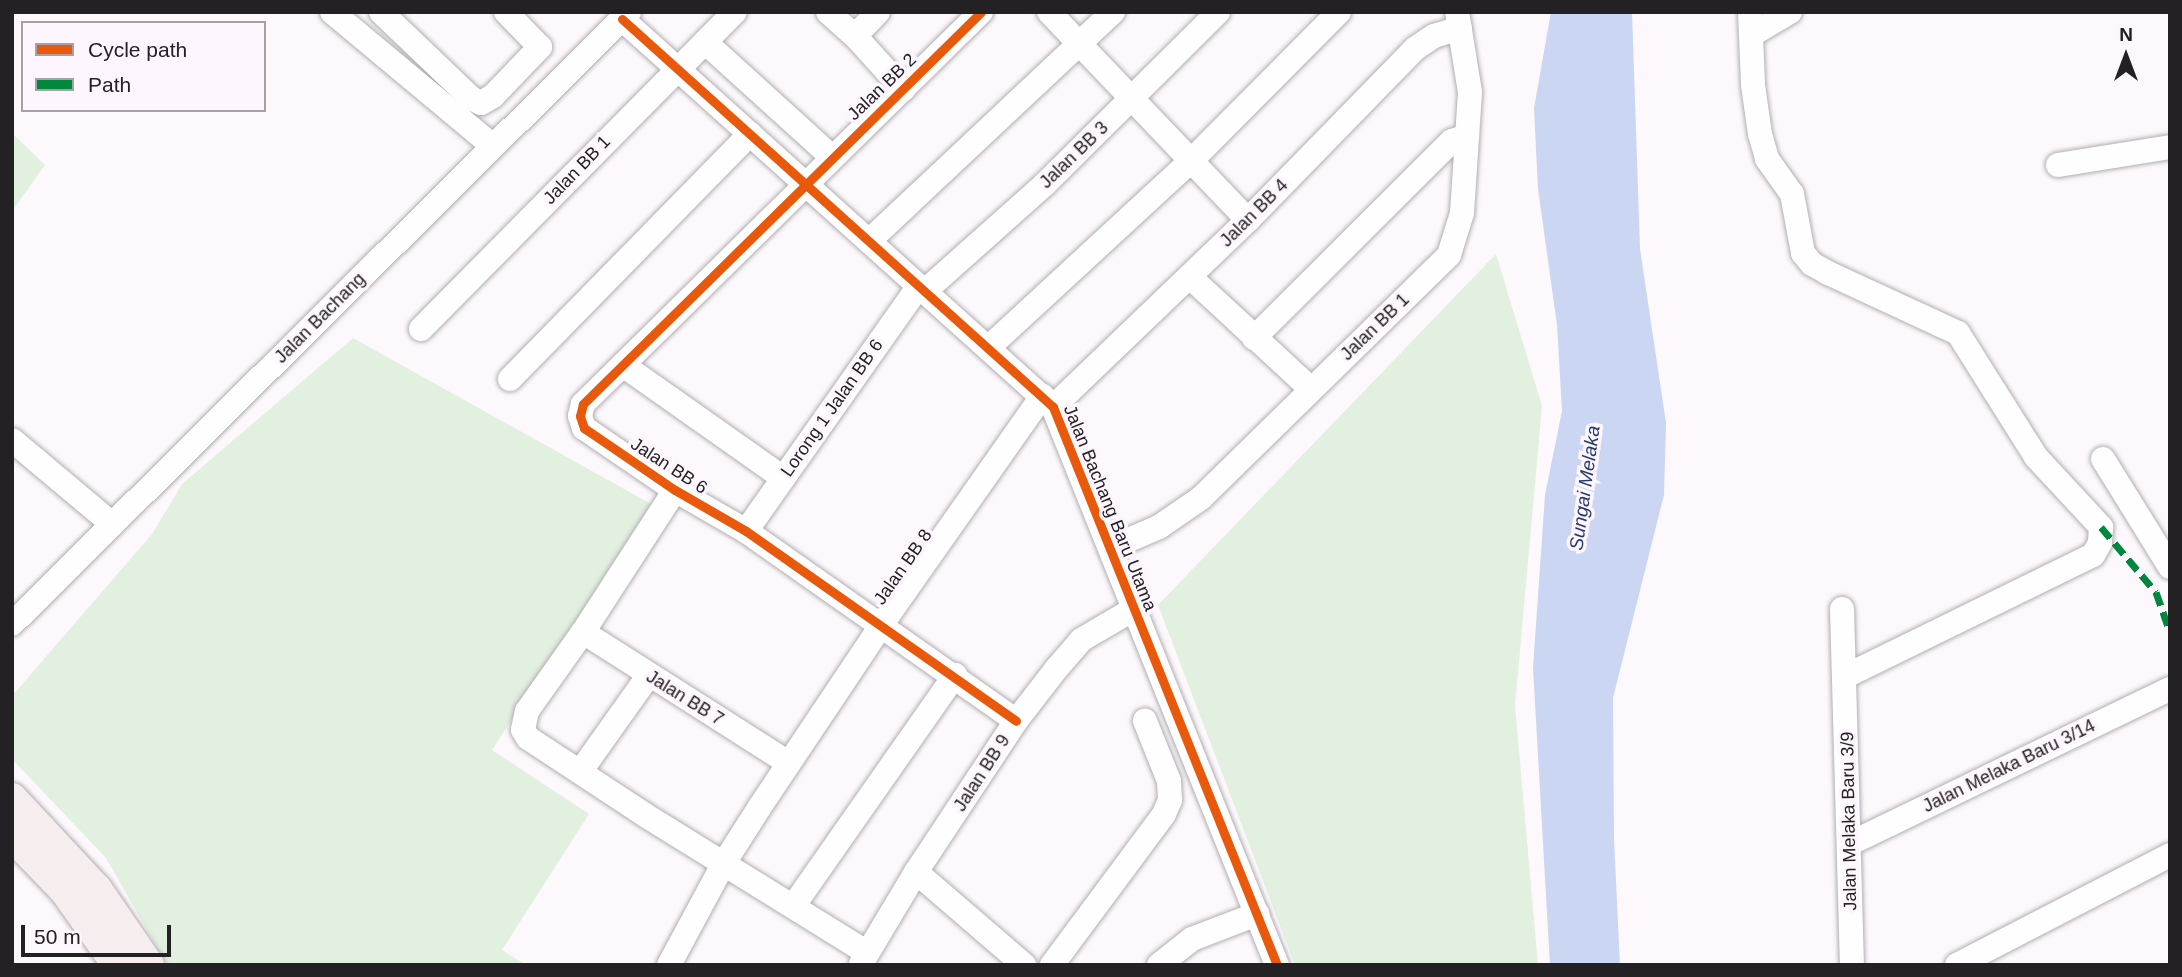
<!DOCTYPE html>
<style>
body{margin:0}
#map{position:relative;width:2182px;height:977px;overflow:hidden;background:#fcf8fc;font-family:Arial,sans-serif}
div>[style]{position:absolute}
.green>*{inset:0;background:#e1f0df}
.water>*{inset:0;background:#cad6f2}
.roads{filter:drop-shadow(0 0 2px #b1aeb1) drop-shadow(0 0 2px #b1aeb1)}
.minor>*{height:24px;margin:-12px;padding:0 12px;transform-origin:12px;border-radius:12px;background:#fffeff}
.major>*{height:30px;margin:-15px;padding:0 15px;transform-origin:15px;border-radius:15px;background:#f6edee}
.quiet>*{height:7px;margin-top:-3.5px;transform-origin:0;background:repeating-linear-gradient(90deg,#00873e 0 14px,transparent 0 21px)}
.cycleway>*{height:9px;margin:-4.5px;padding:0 4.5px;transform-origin:4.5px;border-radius:4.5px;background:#e8590c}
span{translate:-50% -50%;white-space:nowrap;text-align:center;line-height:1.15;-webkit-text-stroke:7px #fef6fe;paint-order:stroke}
.street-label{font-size:18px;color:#242124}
.water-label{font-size:19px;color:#263b6b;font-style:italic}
.frame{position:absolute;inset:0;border:14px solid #242124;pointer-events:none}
.legend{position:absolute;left:21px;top:21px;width:245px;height:91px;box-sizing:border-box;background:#fef6fe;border:2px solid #a7a1a7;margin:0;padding:9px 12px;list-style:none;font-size:21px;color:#242124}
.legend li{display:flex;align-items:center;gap:14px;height:35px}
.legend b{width:35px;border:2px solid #a7a1a7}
.north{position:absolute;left:2091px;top:21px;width:70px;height:70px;-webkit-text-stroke:5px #fef6fe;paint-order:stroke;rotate:0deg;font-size:19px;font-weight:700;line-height:28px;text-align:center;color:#242124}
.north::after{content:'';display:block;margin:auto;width:24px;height:32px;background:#242124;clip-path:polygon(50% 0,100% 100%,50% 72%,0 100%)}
.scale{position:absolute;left:21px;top:925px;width:150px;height:32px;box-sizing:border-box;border:4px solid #242124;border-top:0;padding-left:9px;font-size:21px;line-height:24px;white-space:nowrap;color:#242124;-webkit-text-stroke:5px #fef6fe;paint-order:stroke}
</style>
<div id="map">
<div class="green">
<i style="clip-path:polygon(12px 133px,45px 165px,12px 211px)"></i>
<i style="clip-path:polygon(1496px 254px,1542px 406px,1515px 706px,1538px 965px,1295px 965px,1158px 605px)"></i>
<i style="clip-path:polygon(353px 338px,651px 504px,492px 750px,589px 814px,502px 950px,526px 965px,167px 965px,106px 858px,12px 759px,12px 696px,152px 534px,182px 484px)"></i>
</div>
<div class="water">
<i style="clip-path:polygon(1551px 12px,1632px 12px,1640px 249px,1666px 423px,1664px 495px,1613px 698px,1614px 839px,1620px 965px,1550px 965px,1533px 668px,1545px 495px,1562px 411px,1557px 325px,1538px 189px,1534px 108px)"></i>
</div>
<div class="roads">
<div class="minor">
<i style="left:332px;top:12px;width:209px;rotate:39.8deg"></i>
<i style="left:381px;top:12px;width:124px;rotate:43.7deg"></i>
<i style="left:471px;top:98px;width:11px;rotate:27deg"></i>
<i style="left:481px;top:103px;width:14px;rotate:-30deg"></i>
<i style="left:493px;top:96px;width:68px;rotate:-46.2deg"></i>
<i style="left:540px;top:47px;width:49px;rotate:-134.2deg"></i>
<i style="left:828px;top:12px;width:36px;rotate:42deg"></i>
<i style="left:855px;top:36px;width:72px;rotate:47.8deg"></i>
<i style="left:981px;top:12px;width:559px;rotate:135.44deg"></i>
<i style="left:583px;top:404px;width:12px;rotate:104deg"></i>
<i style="left:580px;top:416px;width:13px;rotate:72deg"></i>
<i style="left:584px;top:428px;width:110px;rotate:34.3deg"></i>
<i style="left:675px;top:490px;width:82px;rotate:30deg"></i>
<i style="left:746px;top:531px;width:330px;rotate:35.1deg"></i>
<i style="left:1049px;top:12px;width:288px;rotate:46.3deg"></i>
<i style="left:1750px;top:12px;width:73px;rotate:87.6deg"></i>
<i style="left:1753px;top:85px;width:49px;rotate:81.9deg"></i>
<i style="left:1760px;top:134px;width:26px;rotate:74deg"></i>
<i style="left:1767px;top:159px;width:43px;rotate:54.5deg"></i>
<i style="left:1792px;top:194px;width:60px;rotate:79.4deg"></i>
<i style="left:1803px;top:253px;width:14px;rotate:51deg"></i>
<i style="left:1812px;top:264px;width:18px;rotate:29deg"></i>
<i style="left:1828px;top:273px;width:143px;rotate:24.8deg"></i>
<i style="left:1958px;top:333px;width:146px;rotate:57.8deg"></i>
<i style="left:2036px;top:457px;width:96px;rotate:47.1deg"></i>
<i style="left:2101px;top:527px;width:16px;rotate:94deg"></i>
<i style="left:2100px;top:543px;width:14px;rotate:120deg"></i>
<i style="left:2093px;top:555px;width:275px;rotate:153.9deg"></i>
<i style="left:622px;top:19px;width:580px;rotate:41.99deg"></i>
<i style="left:1053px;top:407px;width:601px;rotate:68.13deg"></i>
<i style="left:1753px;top:34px;width:43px;rotate:-30.7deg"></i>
<i style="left:855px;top:36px;width:33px;rotate:-46deg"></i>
<i style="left:705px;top:42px;width:171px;rotate:42.2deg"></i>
<i style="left:2058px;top:165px;width:113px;rotate:-9.1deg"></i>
<i style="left:869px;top:241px;width:335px;rotate:-43.2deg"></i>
<i style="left:1190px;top:277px;width:165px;rotate:42.8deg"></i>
<i style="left:925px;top:291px;width:161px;rotate:-41.7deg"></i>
<i style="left:1045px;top:184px;width:244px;rotate:-44.8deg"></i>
<i style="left:421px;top:329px;width:446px;rotate:-45.3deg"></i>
<i style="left:1254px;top:338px;width:279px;rotate:-44.9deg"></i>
<i style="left:1452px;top:141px;width:16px;rotate:-18deg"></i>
<i style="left:988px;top:348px;width:276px;rotate:-42.7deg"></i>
<i style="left:1191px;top:161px;width:210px;rotate:-45.2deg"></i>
<i style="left:623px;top:365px;width:196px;rotate:35.2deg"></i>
<i style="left:510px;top:379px;width:343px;rotate:-45.6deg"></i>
<i style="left:1053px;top:407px;width:270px;rotate:-43.8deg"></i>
<i style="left:1248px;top:220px;width:240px;rotate:-45.7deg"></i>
<i style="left:1416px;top:48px;width:22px;rotate:-34deg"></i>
<i style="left:1434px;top:36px;width:27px;rotate:-17deg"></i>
<i style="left:12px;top:440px;width:131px;rotate:40deg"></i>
<i style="left:2103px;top:459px;width:127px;rotate:58.2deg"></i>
<i style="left:675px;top:490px;width:169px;rotate:122.9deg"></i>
<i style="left:583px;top:632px;width:97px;rotate:125.3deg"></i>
<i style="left:527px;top:711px;width:19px;rotate:102deg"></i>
<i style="left:523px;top:730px;width:9px;rotate:58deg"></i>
<i style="left:528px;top:738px;width:140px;rotate:33.3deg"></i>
<i style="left:645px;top:815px;width:260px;rotate:31.8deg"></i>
<i style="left:746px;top:531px;width:300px;rotate:-54.8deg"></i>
<i style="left:1110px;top:548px;width:53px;rotate:-23.2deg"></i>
<i style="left:1159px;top:527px;width:51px;rotate:-34.6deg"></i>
<i style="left:1201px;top:498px;width:347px;rotate:-44.4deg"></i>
<i style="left:1449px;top:255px;width:44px;rotate:-72.8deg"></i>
<i style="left:1462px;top:213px;width:121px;rotate:-86.2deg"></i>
<i style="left:1470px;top:92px;width:81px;rotate:-99.2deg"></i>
<i style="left:1842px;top:609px;width:356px;rotate:88.4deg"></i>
<i style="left:12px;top:624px;width:869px;rotate:-44.77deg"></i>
<i style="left:583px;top:632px;width:244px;rotate:32.5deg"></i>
<i style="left:580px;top:772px;width:119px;rotate:-54.6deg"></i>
<i style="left:1849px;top:844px;width:356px;rotate:-25.8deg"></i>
<i style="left:916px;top:872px;width:143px;rotate:40.7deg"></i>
<i style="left:794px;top:905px;width:281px;rotate:-55deg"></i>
<i style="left:861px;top:964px;width:107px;rotate:-59.1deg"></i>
<i style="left:916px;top:872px;width:181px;rotate:-56.5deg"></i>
<i style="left:1016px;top:721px;width:67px;rotate:-52.3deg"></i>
<i style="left:1057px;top:668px;width:37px;rotate:-49deg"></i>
<i style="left:1081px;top:640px;width:61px;rotate:-30.3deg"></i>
<i style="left:669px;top:965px;width:116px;rotate:-61.7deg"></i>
<i style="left:724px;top:863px;width:65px;rotate:-57.5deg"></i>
<i style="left:759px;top:808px;width:221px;rotate:-56.2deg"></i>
<i style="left:882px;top:624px;width:279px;rotate:-54.9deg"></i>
<i style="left:1052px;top:965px;width:188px;rotate:-53.4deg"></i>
<i style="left:1164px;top:814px;width:15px;rotate:-67deg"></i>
<i style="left:1170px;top:800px;width:19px;rotate:-93deg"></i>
<i style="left:1169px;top:781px;width:65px;rotate:-111.8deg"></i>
<i style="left:1159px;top:965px;width:42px;rotate:-38.2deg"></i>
<i style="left:1192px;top:939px;width:70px;rotate:-21deg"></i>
<i style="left:1957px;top:965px;width:240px;rotate:-27.3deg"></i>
</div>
<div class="major">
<i style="left:12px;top:798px;width:125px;rotate:47deg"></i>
<i style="left:97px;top:889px;width:92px;rotate:55.6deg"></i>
<i style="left:12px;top:836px;width:76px;rotate:46.1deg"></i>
<i style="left:65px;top:891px;width:90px;rotate:54.9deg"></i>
</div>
</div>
<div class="quiet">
<i style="left:2101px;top:527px;width:85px;rotate:49.8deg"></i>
<i style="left:2156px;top:592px;width:42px;rotate:70.7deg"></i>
</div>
<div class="cycleway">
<i style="left:981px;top:12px;width:559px;rotate:135.44deg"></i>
<i style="left:583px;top:404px;width:12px;rotate:104deg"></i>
<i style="left:580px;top:416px;width:13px;rotate:72deg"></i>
<i style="left:584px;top:428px;width:110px;rotate:34.3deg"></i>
<i style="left:675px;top:490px;width:82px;rotate:30deg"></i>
<i style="left:746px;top:531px;width:330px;rotate:35.1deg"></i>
<i style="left:622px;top:19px;width:580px;rotate:41.99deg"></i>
<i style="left:1053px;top:407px;width:601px;rotate:68.13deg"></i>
</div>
<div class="street-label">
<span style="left:882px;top:87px;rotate:-44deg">Jalan BB 2</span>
<span style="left:1074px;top:155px;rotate:-44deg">Jalan BB 3</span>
<span style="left:577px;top:170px;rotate:-46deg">Jalan BB 1</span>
<span style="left:1254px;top:213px;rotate:-45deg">Jalan BB 4</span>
<span style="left:320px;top:318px;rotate:-45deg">Jalan Bachang</span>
<span style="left:1375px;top:327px;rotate:-44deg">Jalan BB 1</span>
<span style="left:832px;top:408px;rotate:-55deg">Lorong 1 Jalan BB 6</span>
<span style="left:669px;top:466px;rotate:33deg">Jalan BB 6</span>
<span style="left:1110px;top:508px;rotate:68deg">Jalan Bachang Baru Utama</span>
<span style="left:903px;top:567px;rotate:-55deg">Jalan BB 8</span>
<span style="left:685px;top:698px;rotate:32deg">Jalan BB 7</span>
<span style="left:2009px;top:766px;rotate:-26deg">Jalan Melaka Baru 3/14</span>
<span style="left:982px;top:773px;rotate:-57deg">Jalan BB 9</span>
<span style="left:1849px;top:821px;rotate:-91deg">Jalan Melaka Baru 3/9</span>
</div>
<div class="water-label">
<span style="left:1585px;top:488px;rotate:-82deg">Sungai Melaka</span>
</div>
<div class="frame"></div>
<ul class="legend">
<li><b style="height:9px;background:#e8590c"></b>Cycle path</li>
<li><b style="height:9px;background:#00873e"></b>Path</li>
</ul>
<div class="north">N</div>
<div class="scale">50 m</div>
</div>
